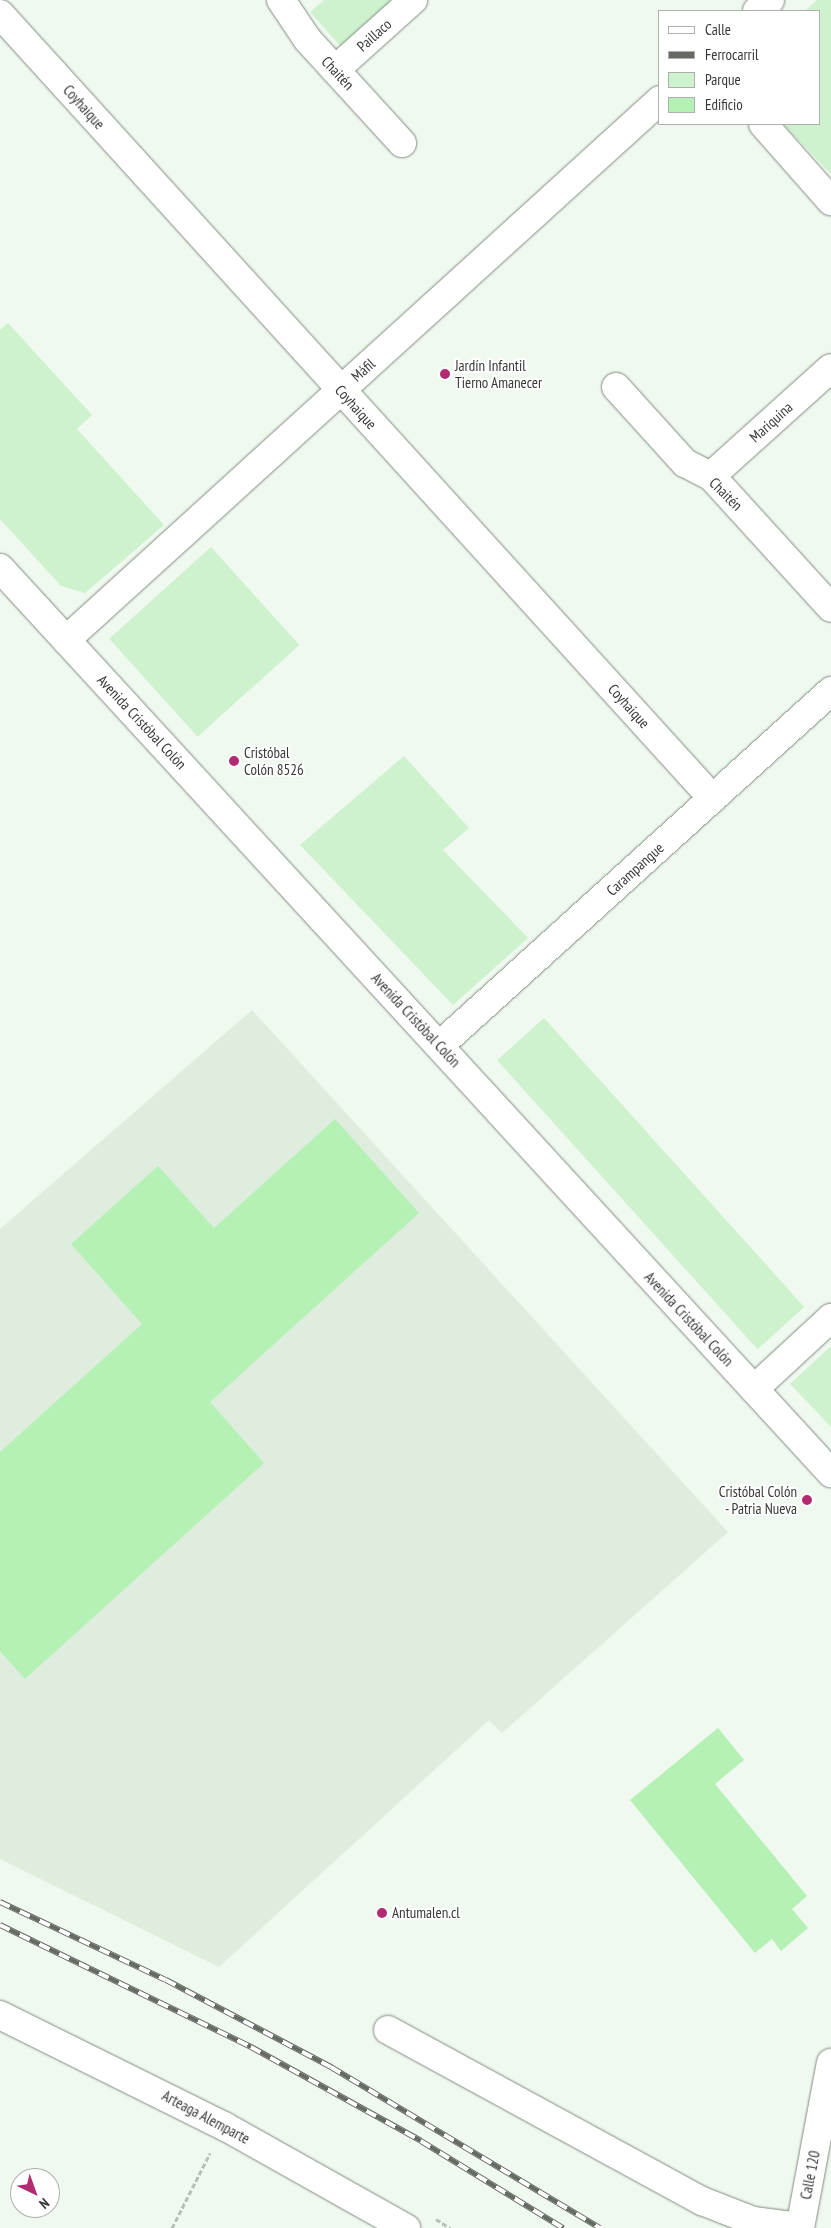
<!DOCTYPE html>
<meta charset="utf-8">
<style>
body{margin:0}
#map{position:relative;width:831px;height:2228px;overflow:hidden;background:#eff9ef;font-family:"PT Sans Narrow",sans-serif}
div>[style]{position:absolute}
.built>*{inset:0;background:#deeddd}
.green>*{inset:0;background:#cef2cd;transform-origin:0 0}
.building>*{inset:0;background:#b5f0b4}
.path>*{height:3px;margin-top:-1.5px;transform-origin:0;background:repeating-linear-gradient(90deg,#b7bfb7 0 5px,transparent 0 7.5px)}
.roads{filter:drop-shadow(0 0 1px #828b82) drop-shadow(0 0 1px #828b82)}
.minor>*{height:28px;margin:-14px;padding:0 14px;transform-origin:14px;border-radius:14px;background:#fff}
.major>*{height:28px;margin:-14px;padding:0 14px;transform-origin:14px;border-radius:14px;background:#fff}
.rail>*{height:5.5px;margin-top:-2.75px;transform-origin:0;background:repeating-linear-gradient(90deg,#fff 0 11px,#656a64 0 22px);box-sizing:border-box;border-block:1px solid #656a64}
.dots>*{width:14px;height:14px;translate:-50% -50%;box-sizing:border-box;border:2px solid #fff;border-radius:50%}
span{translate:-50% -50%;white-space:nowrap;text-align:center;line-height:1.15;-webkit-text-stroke:4px #fff;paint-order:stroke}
.street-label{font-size:15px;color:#363935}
.poi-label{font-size:15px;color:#363935}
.left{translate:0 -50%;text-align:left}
.right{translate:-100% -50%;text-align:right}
.legend{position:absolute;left:658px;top:10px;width:162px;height:115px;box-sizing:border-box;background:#fff;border:1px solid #afb0ae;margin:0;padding:6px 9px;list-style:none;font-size:15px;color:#363935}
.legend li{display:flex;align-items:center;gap:10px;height:25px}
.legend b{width:25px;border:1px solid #afb0ae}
.north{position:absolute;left:10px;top:2168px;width:50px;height:50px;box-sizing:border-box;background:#fff;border:1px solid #afb0ae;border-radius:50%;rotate:138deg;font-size:14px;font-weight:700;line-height:20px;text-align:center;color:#363935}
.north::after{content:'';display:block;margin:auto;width:18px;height:22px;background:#b22b70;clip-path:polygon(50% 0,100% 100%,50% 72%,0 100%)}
</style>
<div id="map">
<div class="built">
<i style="clip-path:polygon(252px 1010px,728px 1532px,502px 1733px,489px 1720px,219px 1967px,0 1859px,0 1229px)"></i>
</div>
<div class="green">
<i style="clip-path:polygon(324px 0,400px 0,345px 51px,310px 12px)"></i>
<i style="clip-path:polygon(817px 0,831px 0,831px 174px,783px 124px,820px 124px,820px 11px,805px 11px)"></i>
<i style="clip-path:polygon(8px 323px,92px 415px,77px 429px,164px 525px,85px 593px,61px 586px,0 519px,0 330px)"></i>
<i style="left:211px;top:547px;width:132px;height:137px;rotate:48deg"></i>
<i style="clip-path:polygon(404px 756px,469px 828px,443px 850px,528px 938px,453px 1005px,300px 845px)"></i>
<i style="left:544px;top:1018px;width:389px;height:63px;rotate:48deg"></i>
<i style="clip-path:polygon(831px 1346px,831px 1427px,790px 1384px)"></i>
</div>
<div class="building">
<i style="clip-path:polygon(335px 1119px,419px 1213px,210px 1402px,264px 1463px,25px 1679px,0 1651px,0 1452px,142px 1324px,71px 1244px,158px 1166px,214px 1228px)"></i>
<i style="clip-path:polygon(718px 1728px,744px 1760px,715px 1784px,807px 1896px,792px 1909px,808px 1928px,781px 1951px,772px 1939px,755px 1953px,630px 1800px)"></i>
</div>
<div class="path">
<i style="left:436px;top:2219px;width:17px;rotate:33deg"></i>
<i style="left:172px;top:2228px;width:84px;rotate:-63.1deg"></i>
</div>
<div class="roads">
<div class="minor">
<i style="left:281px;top:0;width:47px;rotate:56.3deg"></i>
<i style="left:307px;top:39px;width:141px;rotate:47.6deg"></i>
<i style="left:757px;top:11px;width:17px;rotate:-40deg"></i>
<i style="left:0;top:14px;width:1060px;rotate:47.75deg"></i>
<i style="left:335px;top:70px;width:105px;rotate:-41.9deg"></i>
<i style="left:763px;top:124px;width:103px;rotate:48.6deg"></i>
<i style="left:616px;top:387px;width:103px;rotate:47.8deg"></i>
<i style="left:685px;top:463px;width:29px;rotate:27deg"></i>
<i style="left:711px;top:476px;width:178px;rotate:47.7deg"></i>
<i style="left:711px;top:476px;width:161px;rotate:-42deg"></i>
<i style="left:66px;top:640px;width:803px;rotate:-42.27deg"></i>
<i style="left:439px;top:1046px;width:529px;rotate:-42.16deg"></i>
<i style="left:754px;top:1389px;width:105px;rotate:-42.7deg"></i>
<i style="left:388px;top:2030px;width:358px;rotate:28.6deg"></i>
<i style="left:702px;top:2201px;width:55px;rotate:21.4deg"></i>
<i style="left:753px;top:2221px;width:47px;rotate:7.3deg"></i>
<i style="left:800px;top:2228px;width:168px;rotate:-79.4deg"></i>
</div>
<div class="major">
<i style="left:0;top:568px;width:1229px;rotate:47.44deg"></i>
<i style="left:0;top:2015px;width:250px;rotate:26.4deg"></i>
<i style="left:224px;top:2126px;width:209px;rotate:29.3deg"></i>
</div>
</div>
<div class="rail">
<i style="left:0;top:1902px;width:183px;rotate:25.2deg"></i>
<i style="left:166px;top:1980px;width:187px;rotate:27.8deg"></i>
<i style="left:331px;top:2067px;width:313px;rotate:30.9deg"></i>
<i style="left:0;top:1925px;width:279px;rotate:25.9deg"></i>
<i style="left:251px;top:2047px;width:194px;rotate:28.9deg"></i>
<i style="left:421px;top:2141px;width:167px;rotate:31.5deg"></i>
</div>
<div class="dots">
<i style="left:445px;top:374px;background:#b22b70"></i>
<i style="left:234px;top:761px;background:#b22b70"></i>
<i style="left:807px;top:1500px;background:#b22b70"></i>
<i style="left:382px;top:1913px;background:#b22b70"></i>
</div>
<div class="street-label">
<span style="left:374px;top:35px;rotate:-42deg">Paillaco</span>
<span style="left:338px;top:73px;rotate:47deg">Chaitén</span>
<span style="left:84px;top:107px;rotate:48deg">Coyhaique</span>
<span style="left:363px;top:370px;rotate:-42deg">Máfil</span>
<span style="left:356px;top:407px;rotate:48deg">Coyhaique</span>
<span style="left:771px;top:422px;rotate:-42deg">Mariquina</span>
<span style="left:726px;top:494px;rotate:45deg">Chaitén</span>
<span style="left:629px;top:706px;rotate:48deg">Coyhaique</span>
<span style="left:142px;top:722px;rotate:47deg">Avenida Cristóbal Colón</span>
<span style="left:635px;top:869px;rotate:-42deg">Carampangue</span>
<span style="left:416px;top:1020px;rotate:47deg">Avenida Cristóbal Colón</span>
<span style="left:689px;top:1319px;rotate:47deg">Avenida Cristóbal Colón</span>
<span style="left:206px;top:2117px;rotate:28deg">Arteaga Alemparte</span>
<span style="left:810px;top:2175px;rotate:-79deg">Calle 120</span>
</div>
<div class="poi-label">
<span class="left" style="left:455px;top:374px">Jardín Infantil<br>Tierno Amanecer</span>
<span class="left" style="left:244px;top:761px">Cristóbal<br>Colón 8526</span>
<span class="right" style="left:797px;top:1500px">Cristóbal Colón<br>- Patria Nueva</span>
<span class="left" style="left:392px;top:1913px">Antumalen.cl</span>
</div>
<ul class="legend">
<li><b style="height:6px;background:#fff"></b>Calle</li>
<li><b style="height:6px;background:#656a64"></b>Ferrocarril</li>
<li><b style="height:14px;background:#cef2cd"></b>Parque</li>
<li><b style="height:14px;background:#b5f0b4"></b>Edificio</li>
</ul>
<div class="north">N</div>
</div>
